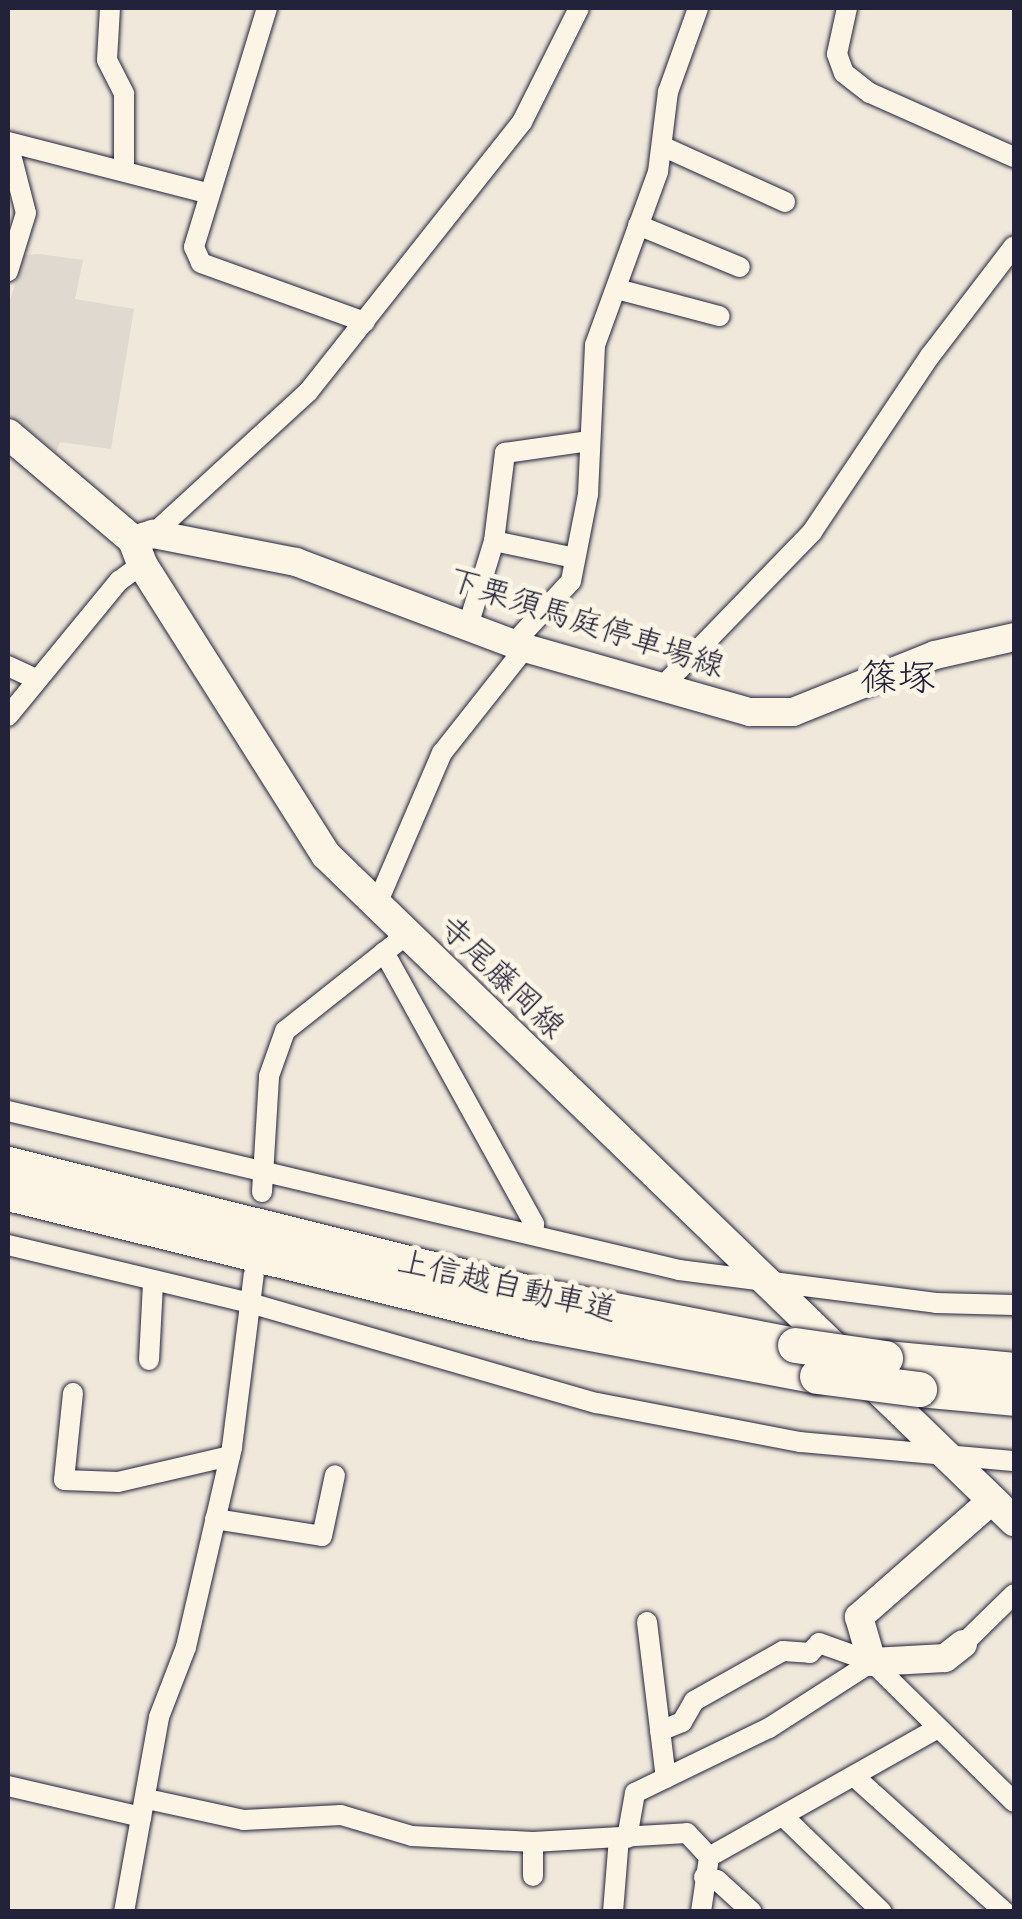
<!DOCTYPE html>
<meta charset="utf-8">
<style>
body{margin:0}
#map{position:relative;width:1022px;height:1919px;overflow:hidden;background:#efe8db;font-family:"Architects Daughter","Klee One",sans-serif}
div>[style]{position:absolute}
.built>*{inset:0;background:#e0d9cf}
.roads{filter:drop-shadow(0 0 2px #22223b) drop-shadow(0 0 2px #22223b)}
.street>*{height:20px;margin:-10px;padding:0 10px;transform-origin:10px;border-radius:10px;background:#fcf5e5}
.secondary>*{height:28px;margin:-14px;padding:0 14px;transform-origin:14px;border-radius:14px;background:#fcf5e5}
.primary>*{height:30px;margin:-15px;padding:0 15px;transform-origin:15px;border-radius:15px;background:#fcf5e5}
.highway>*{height:35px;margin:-17.5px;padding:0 17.5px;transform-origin:17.5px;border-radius:17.5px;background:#fcf5e5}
.bridges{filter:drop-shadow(0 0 2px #22223b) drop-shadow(0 0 2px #22223b)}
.highway-bridge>*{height:35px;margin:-17.5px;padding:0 17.5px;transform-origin:17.5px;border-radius:17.5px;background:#fcf5e5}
span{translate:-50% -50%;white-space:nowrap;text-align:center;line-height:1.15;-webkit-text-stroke:10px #fcf5e5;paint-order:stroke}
.street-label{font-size:32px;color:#22223b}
.quarter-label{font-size:38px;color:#22223b}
.frame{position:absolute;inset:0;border:10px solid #22223b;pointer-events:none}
</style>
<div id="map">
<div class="built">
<i style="clip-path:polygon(40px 254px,83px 260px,75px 299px,134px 309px,111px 449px,60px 442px,56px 452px,8px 414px,8px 307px,24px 255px)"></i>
</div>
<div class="roads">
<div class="street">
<i style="left:110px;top:8px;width:52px;rotate:93.3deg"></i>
<i style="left:107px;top:60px;width:38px;rotate:63deg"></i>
<i style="left:124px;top:94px;width:77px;rotate:90deg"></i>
<i style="left:267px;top:8px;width:250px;rotate:107deg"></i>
<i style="left:194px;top:247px;width:17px;rotate:66deg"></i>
<i style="left:201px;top:263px;width:174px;rotate:19.8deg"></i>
<i style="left:847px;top:8px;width:47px;rotate:102.3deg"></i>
<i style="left:837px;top:54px;width:20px;rotate:70deg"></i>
<i style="left:844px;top:73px;width:33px;rotate:38deg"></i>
<i style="left:870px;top:93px;width:158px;rotate:24deg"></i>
<i style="left:8px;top:142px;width:205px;rotate:14.4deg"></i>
<i style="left:8px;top:143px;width:72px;rotate:75.6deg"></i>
<i style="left:26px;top:213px;width:61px;rotate:107.2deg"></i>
<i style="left:664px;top:147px;width:133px;rotate:24.4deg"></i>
<i style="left:638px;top:225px;width:110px;rotate:22.4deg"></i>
<i style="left:617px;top:289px;width:106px;rotate:14.8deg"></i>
<i style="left:153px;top:534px;width:210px;rotate:-42.5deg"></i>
<i style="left:308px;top:392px;width:345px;rotate:-51.6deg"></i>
<i style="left:522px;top:122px;width:127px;rotate:-63.4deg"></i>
<i style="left:494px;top:541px;width:83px;rotate:11.9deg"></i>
<i style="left:468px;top:626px;width:89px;rotate:-73deg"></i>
<i style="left:494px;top:541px;width:89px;rotate:-82.9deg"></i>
<i style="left:505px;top:453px;width:85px;rotate:-8.1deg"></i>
<i style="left:514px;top:643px;width:84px;rotate:-47.4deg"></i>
<i style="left:571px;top:581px;width:89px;rotate:-78.9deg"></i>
<i style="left:588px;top:494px;width:149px;rotate:-87.3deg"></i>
<i style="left:595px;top:345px;width:184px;rotate:-70deg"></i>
<i style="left:658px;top:172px;width:81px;rotate:-82.9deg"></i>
<i style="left:668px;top:92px;width:89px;rotate:-70.3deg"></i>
<i style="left:8px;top:666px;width:31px;rotate:25deg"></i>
<i style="left:660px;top:689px;width:219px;rotate:-45.9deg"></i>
<i style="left:812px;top:532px;width:212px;rotate:-56.2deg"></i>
<i style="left:930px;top:356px;width:138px;rotate:-52.6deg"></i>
<i style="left:8px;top:716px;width:175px;rotate:-50.6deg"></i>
<i style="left:119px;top:581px;width:29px;rotate:-36deg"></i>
<i style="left:376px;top:906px;width:167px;rotate:-66.7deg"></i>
<i style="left:442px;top:753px;width:134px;rotate:-51.7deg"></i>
<i style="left:384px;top:952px;width:311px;rotate:61.1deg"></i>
<i style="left:534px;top:1224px;width:11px;rotate:100deg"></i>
<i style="left:8px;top:1111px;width:690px;rotate:13.33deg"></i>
<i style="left:679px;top:1270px;width:259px;rotate:7.3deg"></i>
<i style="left:936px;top:1303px;width:78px;rotate:1.5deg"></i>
<i style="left:262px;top:1192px;width:116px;rotate:-86.5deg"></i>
<i style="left:269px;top:1076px;width:48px;rotate:-70.4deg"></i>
<i style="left:285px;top:1031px;width:154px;rotate:-38.4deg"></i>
<i style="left:8px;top:1245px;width:252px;rotate:13.5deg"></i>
<i style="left:253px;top:1304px;width:358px;rotate:16.1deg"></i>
<i style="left:597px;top:1403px;width:207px;rotate:10.9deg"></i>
<i style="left:800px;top:1442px;width:215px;rotate:5.1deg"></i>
<i style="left:149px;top:1360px;width:77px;rotate:-87deg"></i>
<i style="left:73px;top:1393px;width:87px;rotate:95.9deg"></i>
<i style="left:64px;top:1480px;width:54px;rotate:2.1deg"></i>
<i style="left:118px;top:1482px;width:115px;rotate:-13.1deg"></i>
<i style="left:215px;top:1519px;width:108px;rotate:9deg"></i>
<i style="left:322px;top:1536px;width:62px;rotate:-78deg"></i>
<i style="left:647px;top:1622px;width:157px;rotate:83.1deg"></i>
<i style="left:963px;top:1644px;width:71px;rotate:-44.4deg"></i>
<i style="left:660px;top:1731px;width:24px;rotate:-22deg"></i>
<i style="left:682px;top:1722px;width:24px;rotate:-60deg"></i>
<i style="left:694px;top:1701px;width:102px;rotate:-29.3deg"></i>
<i style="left:783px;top:1651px;width:27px;rotate:4deg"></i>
<i style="left:810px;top:1653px;width:13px;rotate:-48deg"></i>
<i style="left:819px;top:1643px;width:56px;rotate:19.7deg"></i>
<i style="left:872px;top:1662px;width:199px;rotate:44.6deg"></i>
<i style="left:856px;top:1778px;width:200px;rotate:42deg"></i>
<i style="left:8px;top:1786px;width:137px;rotate:13.1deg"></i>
<i style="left:147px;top:1799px;width:99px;rotate:12.2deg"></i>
<i style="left:244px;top:1820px;width:97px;rotate:-3deg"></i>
<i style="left:341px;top:1815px;width:74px;rotate:16.5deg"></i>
<i style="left:412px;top:1836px;width:121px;rotate:2.8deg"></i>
<i style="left:533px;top:1842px;width:154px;rotate:-3.3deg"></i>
<i style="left:687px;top:1833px;width:33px;rotate:47deg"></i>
<i style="left:784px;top:1817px;width:136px;rotate:44.1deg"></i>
<i style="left:627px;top:1838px;width:46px;rotate:-79.9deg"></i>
<i style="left:635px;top:1793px;width:149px;rotate:-25.9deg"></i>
<i style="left:769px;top:1728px;width:122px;rotate:-32.7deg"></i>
<i style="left:533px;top:1876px;width:34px;rotate:-90deg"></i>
<i style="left:704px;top:1877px;width:13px;rotate:13deg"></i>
<i style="left:717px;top:1880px;width:47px;rotate:42.4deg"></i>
<i style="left:124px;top:1912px;width:198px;rotate:-79.8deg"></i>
<i style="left:159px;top:1717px;width:75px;rotate:-68.9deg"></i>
<i style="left:186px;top:1647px;width:205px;rotate:-77deg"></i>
<i style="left:232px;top:1447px;width:174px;rotate:-82.8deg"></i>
<i style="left:613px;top:1912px;width:74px;rotate:-85.4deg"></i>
<i style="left:701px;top:1912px;width:56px;rotate:-81.7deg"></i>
<i style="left:709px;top:1857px;width:261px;rotate:-29.4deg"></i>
</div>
<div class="secondary">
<i style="left:133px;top:540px;width:21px;rotate:-17deg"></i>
<i style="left:153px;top:534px;width:146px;rotate:11.1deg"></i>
<i style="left:296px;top:562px;width:245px;rotate:20.6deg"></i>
<i style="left:525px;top:648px;width:234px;rotate:15.9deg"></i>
<i style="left:750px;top:712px;width:43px"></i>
<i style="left:793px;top:712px;width:153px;rotate:-21.9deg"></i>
<i style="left:935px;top:655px;width:81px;rotate:-12.8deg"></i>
<i style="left:963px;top:1644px;width:23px;rotate:142deg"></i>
<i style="left:945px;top:1658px;width:73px;rotate:176.9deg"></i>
<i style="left:872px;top:1662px;width:47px;rotate:-106.1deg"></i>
<i style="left:859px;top:1617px;width:177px;rotate:-41.3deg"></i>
</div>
<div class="primary">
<i style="left:8px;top:434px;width:164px;rotate:40.3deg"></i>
<i style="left:133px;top:540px;width:26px;rotate:69deg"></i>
<i style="left:142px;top:564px;width:344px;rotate:57.7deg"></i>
<i style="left:326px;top:855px;width:958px;rotate:44.07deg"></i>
</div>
<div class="highway">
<i style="left:8px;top:1164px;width:546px;rotate:13.88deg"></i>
<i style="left:538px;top:1295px;width:262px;rotate:11deg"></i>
<i style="left:8px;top:1193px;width:540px;rotate:13.83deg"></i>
<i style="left:532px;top:1322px;width:290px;rotate:10.7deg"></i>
<i style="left:885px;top:1358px;width:130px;rotate:5.3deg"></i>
<i style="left:919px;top:1389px;width:95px;rotate:5.4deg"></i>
</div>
</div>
<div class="bridges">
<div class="highway-bridge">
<i style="left:795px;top:1345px;width:91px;rotate:8.2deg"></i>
<i style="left:817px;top:1376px;width:103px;rotate:7.3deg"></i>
</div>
</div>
<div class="street-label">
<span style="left:586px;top:624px;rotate:18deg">下栗須馬庭停車場線</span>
<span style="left:501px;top:978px;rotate:44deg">寺尾藤岡線</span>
<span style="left:507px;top:1287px;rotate:13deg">上信越自動車道</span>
</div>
<div class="quarter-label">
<span style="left:898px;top:680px">篠塚</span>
</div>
<div class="frame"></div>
</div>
